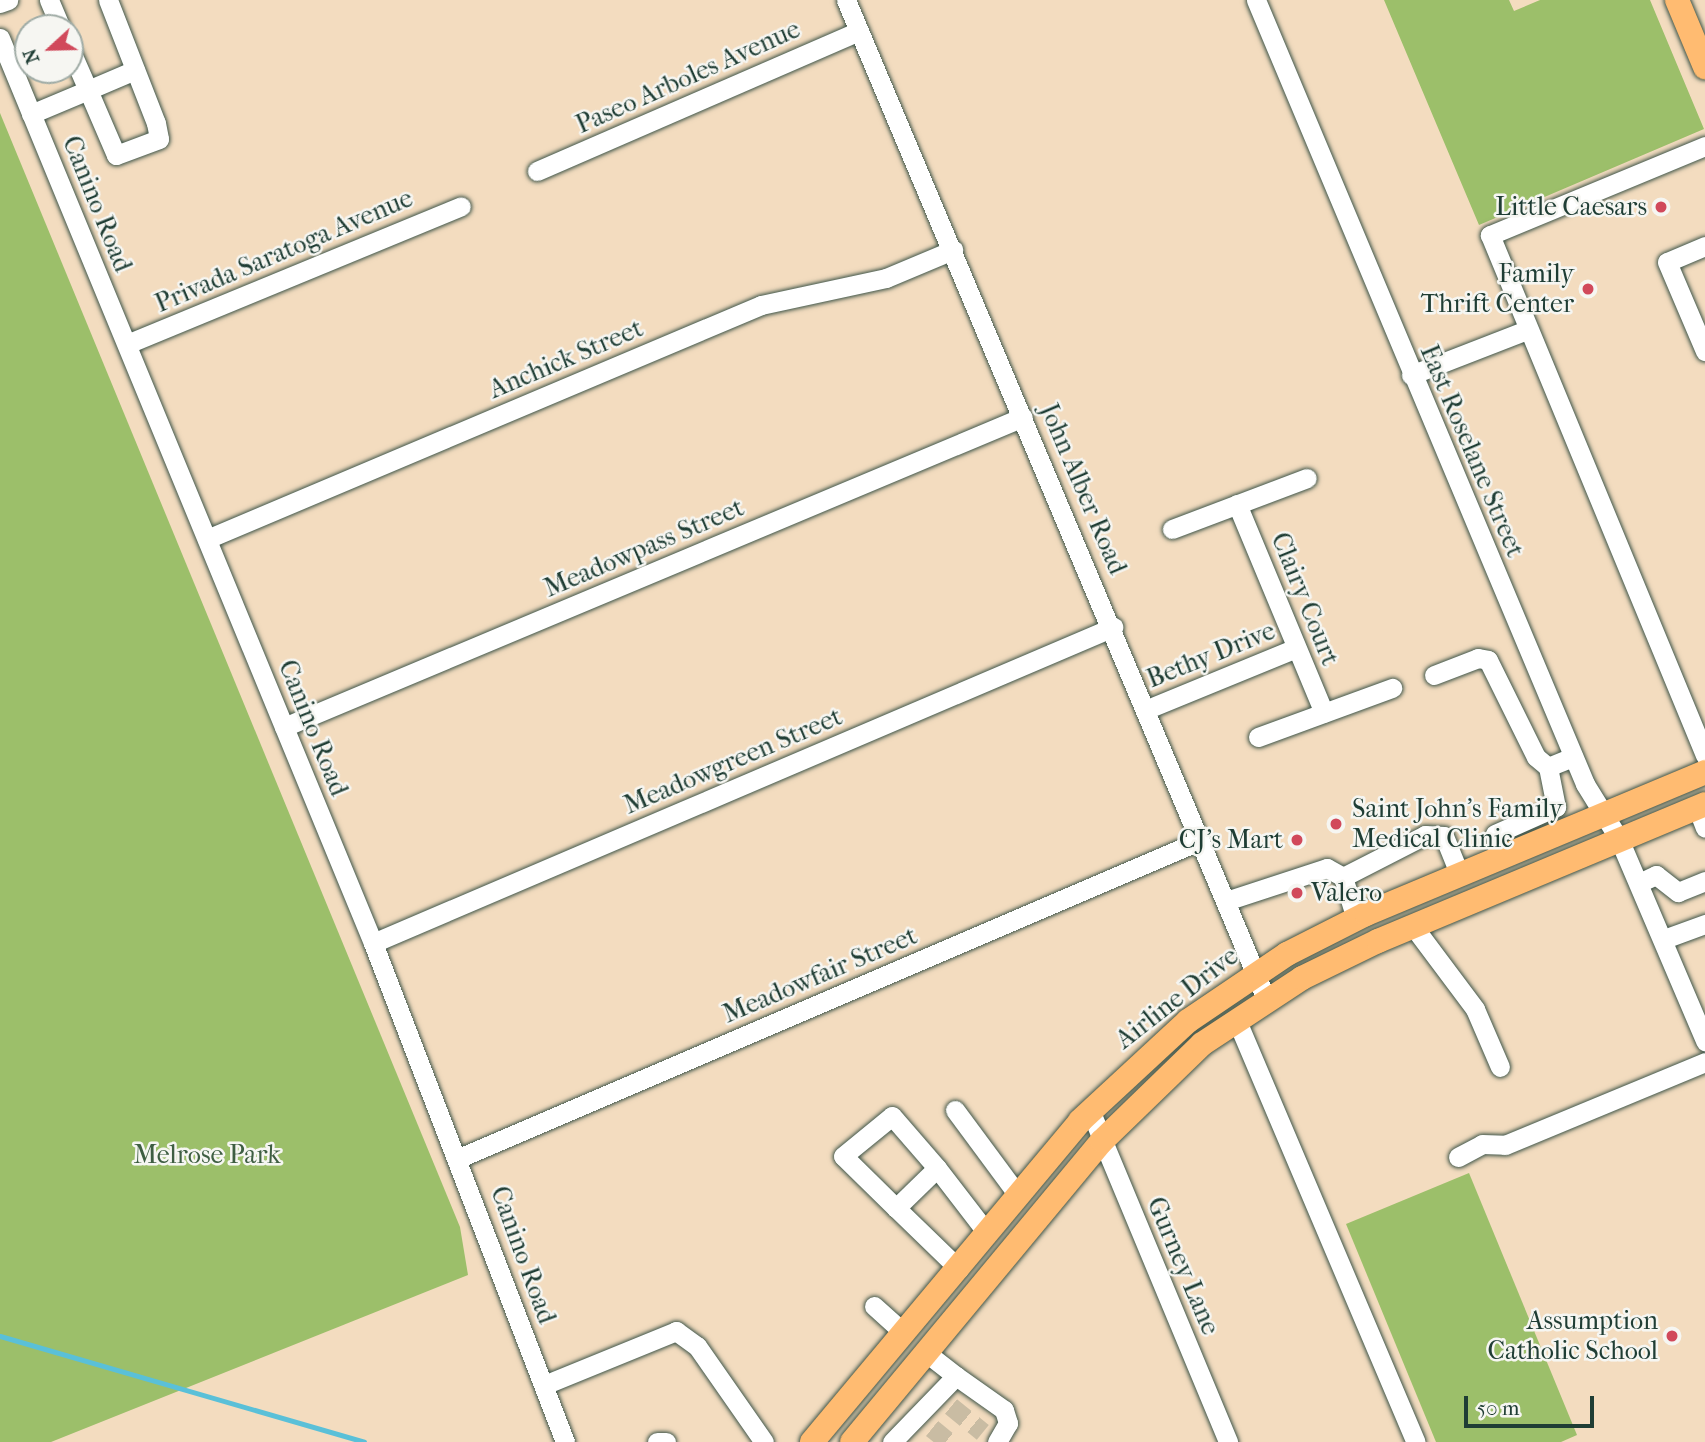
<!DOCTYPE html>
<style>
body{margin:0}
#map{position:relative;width:1705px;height:1442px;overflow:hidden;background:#f3dcbf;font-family:"IM FELL French Canon",serif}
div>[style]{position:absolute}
.green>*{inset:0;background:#9cbf6a}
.stream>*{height:5px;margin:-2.5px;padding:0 2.5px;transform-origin:2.5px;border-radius:2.5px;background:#5ac0d8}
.minor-tunnel>*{height:19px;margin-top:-9.5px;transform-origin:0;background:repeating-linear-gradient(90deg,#c9bca3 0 19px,transparent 0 29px)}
.roads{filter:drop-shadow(0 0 2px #3f5549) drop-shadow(0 0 2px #3f5549)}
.minor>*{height:19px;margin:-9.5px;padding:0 9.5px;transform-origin:9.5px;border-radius:9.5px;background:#fff}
.major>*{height:24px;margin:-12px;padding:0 12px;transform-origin:12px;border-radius:12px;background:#ffbb71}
.dots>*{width:19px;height:19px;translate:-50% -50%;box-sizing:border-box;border:4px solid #f6f6f2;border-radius:50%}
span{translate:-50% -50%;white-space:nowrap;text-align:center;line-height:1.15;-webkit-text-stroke:5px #f6f6f2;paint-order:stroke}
.street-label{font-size:26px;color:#1f3d34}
.poi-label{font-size:26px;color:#1f3d34}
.right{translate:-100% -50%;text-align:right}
.left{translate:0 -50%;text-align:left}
.park-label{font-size:26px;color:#3e5e42}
.north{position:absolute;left:14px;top:14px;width:70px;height:70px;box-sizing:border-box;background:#f6f6f2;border:2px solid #a0aca6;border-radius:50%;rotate:248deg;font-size:19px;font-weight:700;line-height:28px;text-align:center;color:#1f3d34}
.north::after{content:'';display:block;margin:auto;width:24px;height:32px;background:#d1495b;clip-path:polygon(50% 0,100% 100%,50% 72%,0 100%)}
.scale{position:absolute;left:1464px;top:1396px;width:130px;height:32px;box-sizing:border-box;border:4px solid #1f3d34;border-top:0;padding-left:9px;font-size:21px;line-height:24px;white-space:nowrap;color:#1f3d34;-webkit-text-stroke:5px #f6f6f2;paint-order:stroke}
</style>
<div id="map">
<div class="green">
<i style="clip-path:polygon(1384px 0,1509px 0,1514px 11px,1540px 0,1650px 0,1704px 129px,1479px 225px)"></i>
<i style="clip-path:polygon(0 113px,460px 1227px,468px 1275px,51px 1442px,0 1442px)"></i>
<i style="clip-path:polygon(1469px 1173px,1577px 1435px,1561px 1442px,1436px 1442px,1346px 1224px)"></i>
</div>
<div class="stream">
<i style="left:0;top:1336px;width:379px;rotate:16.2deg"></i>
</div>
<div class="minor-tunnel">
<i style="left:951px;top:1406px;width:41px;rotate:39.1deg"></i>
<i style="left:932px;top:1428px;width:22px;rotate:39deg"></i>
</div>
<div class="roads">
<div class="minor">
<i style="left:49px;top:0;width:30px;rotate:67deg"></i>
<i style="left:108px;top:0;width:132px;rotate:68.7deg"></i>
<i style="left:156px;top:123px;width:16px;rotate:79deg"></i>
<i style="left:159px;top:139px;width:46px;rotate:159.6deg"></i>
<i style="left:116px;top:155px;width:71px;rotate:-113.3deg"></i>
<i style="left:88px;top:90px;width:51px;rotate:-23.1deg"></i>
<i style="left:846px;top:0;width:1086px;rotate:67.19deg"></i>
<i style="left:1256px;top:0;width:850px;rotate:67.23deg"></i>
<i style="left:1585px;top:784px;width:65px;rotate:58.3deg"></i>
<i style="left:1619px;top:839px;width:220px;rotate:66.9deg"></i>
<i style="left:0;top:3px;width:9px;rotate:-21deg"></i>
<i style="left:0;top:38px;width:979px;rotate:67.6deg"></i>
<i style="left:373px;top:943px;width:535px;rotate:68.95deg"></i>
<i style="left:31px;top:114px;width:62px;rotate:-22.8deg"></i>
<i style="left:88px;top:90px;width:45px;rotate:-113.7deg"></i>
<i style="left:1705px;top:146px;width:233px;rotate:157.5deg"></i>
<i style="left:1490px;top:235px;width:563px;rotate:67.54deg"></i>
<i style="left:537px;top:171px;width:351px;rotate:-23.5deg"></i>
<i style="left:1705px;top:246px;width:41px;rotate:157.2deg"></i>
<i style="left:1667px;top:262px;width:97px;rotate:66.9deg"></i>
<i style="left:127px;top:344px;width:361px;rotate:-22.4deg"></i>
<i style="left:1411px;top:375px;width:124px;rotate:-21.2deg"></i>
<i style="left:1237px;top:504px;width:226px;rotate:67.4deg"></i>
<i style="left:1172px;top:529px;width:144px;rotate:-20.7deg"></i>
<i style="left:207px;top:539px;width:601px;rotate:-22.9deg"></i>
<i style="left:761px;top:305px;width:128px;rotate:-12.2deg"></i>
<i style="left:886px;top:278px;width:73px;rotate:-22.7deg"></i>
<i style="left:1434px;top:675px;width:47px;rotate:-21.1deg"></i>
<i style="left:1478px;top:658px;width:10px;rotate:11deg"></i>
<i style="left:1488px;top:660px;width:108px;rotate:63.7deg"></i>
<i style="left:1536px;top:757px;width:16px;rotate:40deg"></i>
<i style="left:1548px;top:767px;width:27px;rotate:-22deg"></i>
<i style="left:1145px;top:710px;width:163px;rotate:-22.3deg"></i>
<i style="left:284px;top:727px;width:801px;rotate:-22.76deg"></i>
<i style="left:1258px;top:737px;width:143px;rotate:-20.1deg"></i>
<i style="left:1697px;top:807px;width:22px;rotate:69deg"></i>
<i style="left:1499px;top:857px;width:23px;rotate:-100deg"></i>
<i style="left:1495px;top:834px;width:67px;rotate:-23.9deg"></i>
<i style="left:1556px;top:807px;width:41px;rotate:-101.3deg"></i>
<i style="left:1639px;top:883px;width:19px;rotate:-25deg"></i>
<i style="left:1656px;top:875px;width:28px;rotate:38deg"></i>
<i style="left:1678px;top:892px;width:29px;rotate:-22deg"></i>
<i style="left:1226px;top:901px;width:106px;rotate:-18.1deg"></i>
<i style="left:1327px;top:868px;width:18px;rotate:29deg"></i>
<i style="left:1356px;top:919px;width:44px;rotate:-107.2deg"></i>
<i style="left:1343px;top:877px;width:92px;rotate:-27.1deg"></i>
<i style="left:1425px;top:835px;width:19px;rotate:3deg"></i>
<i style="left:1444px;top:836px;width:40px;rotate:68deg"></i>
<i style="left:1413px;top:926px;width:104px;rotate:53.2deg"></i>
<i style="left:1475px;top:1009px;width:63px;rotate:66.7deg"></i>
<i style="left:1664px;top:939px;width:44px;rotate:-20.1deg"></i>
<i style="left:373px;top:943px;width:805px;rotate:-23.12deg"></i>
<i style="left:1237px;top:1021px;width:457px;rotate:67deg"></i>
<i style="left:955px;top:1110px;width:106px;rotate:53.5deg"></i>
<i style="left:1090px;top:1110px;width:360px;rotate:67.4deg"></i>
<i style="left:1458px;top:1157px;width:27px;rotate:-28deg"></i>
<i style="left:1482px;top:1144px;width:23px;rotate:2deg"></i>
<i style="left:1505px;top:1145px;width:217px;rotate:-22.5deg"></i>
<i style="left:459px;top:1158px;width:807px;rotate:-23.2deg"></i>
<i style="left:896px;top:1208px;width:74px;rotate:-135.5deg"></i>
<i style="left:843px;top:1156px;width:63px;rotate:-39.2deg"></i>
<i style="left:892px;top:1116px;width:69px;rotate:49.1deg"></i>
<i style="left:959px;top:1269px;width:88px;rotate:-135.9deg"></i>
<i style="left:896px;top:1208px;width:57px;rotate:-44.3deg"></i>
<i style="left:937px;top:1168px;width:82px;rotate:52.4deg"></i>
<i style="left:874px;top:1306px;width:39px;rotate:42deg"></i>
<i style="left:956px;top:1376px;width:59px;rotate:35.3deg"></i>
<i style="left:1004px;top:1410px;width:14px;rotate:73deg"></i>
<i style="left:1008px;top:1423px;width:22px;rotate:120deg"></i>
<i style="left:544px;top:1385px;width:143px;rotate:-22.2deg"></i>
<i style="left:676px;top:1331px;width:26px;rotate:36deg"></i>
<i style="left:697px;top:1346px;width:117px;rotate:55.1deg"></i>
<i style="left:657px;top:1442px;width:9px"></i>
<i style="left:892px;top:1442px;width:92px;rotate:-45.9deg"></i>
<i style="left:956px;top:1376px;width:37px;rotate:-142deg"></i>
</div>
<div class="major">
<i style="left:1677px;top:0;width:73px;rotate:67.3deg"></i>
<i style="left:812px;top:1442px;width:418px;rotate:-50.1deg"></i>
<i style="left:1080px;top:1121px;width:147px;rotate:-42.8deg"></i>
<i style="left:1188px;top:1021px;width:120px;rotate:-34.1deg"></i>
<i style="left:1287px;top:954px;width:89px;rotate:-26.9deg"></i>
<i style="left:1366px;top:914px;width:368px;rotate:-22.7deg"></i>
<i style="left:852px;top:1442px;width:391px;rotate:-50.3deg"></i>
<i style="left:1102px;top:1141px;width:139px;rotate:-44.1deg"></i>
<i style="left:1202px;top:1044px;width:120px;rotate:-33.4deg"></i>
<i style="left:1302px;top:978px;width:85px;rotate:-26deg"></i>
<i style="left:1378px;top:941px;width:355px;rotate:-22.7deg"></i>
</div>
</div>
<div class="dots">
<i style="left:1661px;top:207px;background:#d1495b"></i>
<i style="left:1588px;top:289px;background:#d1495b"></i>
<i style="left:1336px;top:824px;background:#d1495b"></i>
<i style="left:1297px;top:840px;background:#d1495b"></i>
<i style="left:1297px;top:893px;background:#d1495b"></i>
<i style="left:1672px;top:1336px;background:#d1495b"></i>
</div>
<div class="street-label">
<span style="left:688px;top:77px;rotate:-24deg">Paseo Arboles Avenue</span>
<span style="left:97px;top:204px;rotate:68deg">Canino Road</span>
<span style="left:284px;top:251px;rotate:-23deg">Privada Saratoga Avenue</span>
<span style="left:566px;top:359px;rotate:-23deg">Anchick Street</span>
<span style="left:1472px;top:451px;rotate:67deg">East Roselane Street</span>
<span style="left:1083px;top:489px;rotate:67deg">John Alber Road</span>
<span style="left:644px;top:548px;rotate:-23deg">Meadowpass Street</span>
<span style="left:1305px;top:599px;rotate:68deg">Clairy Court</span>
<span style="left:1211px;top:655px;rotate:-22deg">Bethy Drive</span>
<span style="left:313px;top:728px;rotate:68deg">Canino Road</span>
<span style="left:733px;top:761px;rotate:-23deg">Meadowgreen Street</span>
<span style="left:820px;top:975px;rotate:-23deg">Meadowfair Street</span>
<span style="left:1177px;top:998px;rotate:-38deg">Airline Drive</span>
<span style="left:523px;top:1255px;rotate:70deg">Canino Road</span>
<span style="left:1183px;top:1266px;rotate:67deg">Gurney Lane</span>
</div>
<div class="poi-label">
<span class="right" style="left:1647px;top:207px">Little Caesars</span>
<span class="right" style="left:1574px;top:289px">Family<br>Thrift Center</span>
<span class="left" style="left:1352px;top:824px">Saint John's Family<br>Medical Clinic</span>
<span class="right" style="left:1283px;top:840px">CJ's Mart</span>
<span class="left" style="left:1311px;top:893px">Valero</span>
<span class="right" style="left:1658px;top:1336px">Assumption<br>Catholic School</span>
</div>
<div class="park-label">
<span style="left:207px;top:1155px">Melrose Park</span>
</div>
<div class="north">N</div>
<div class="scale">50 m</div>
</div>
